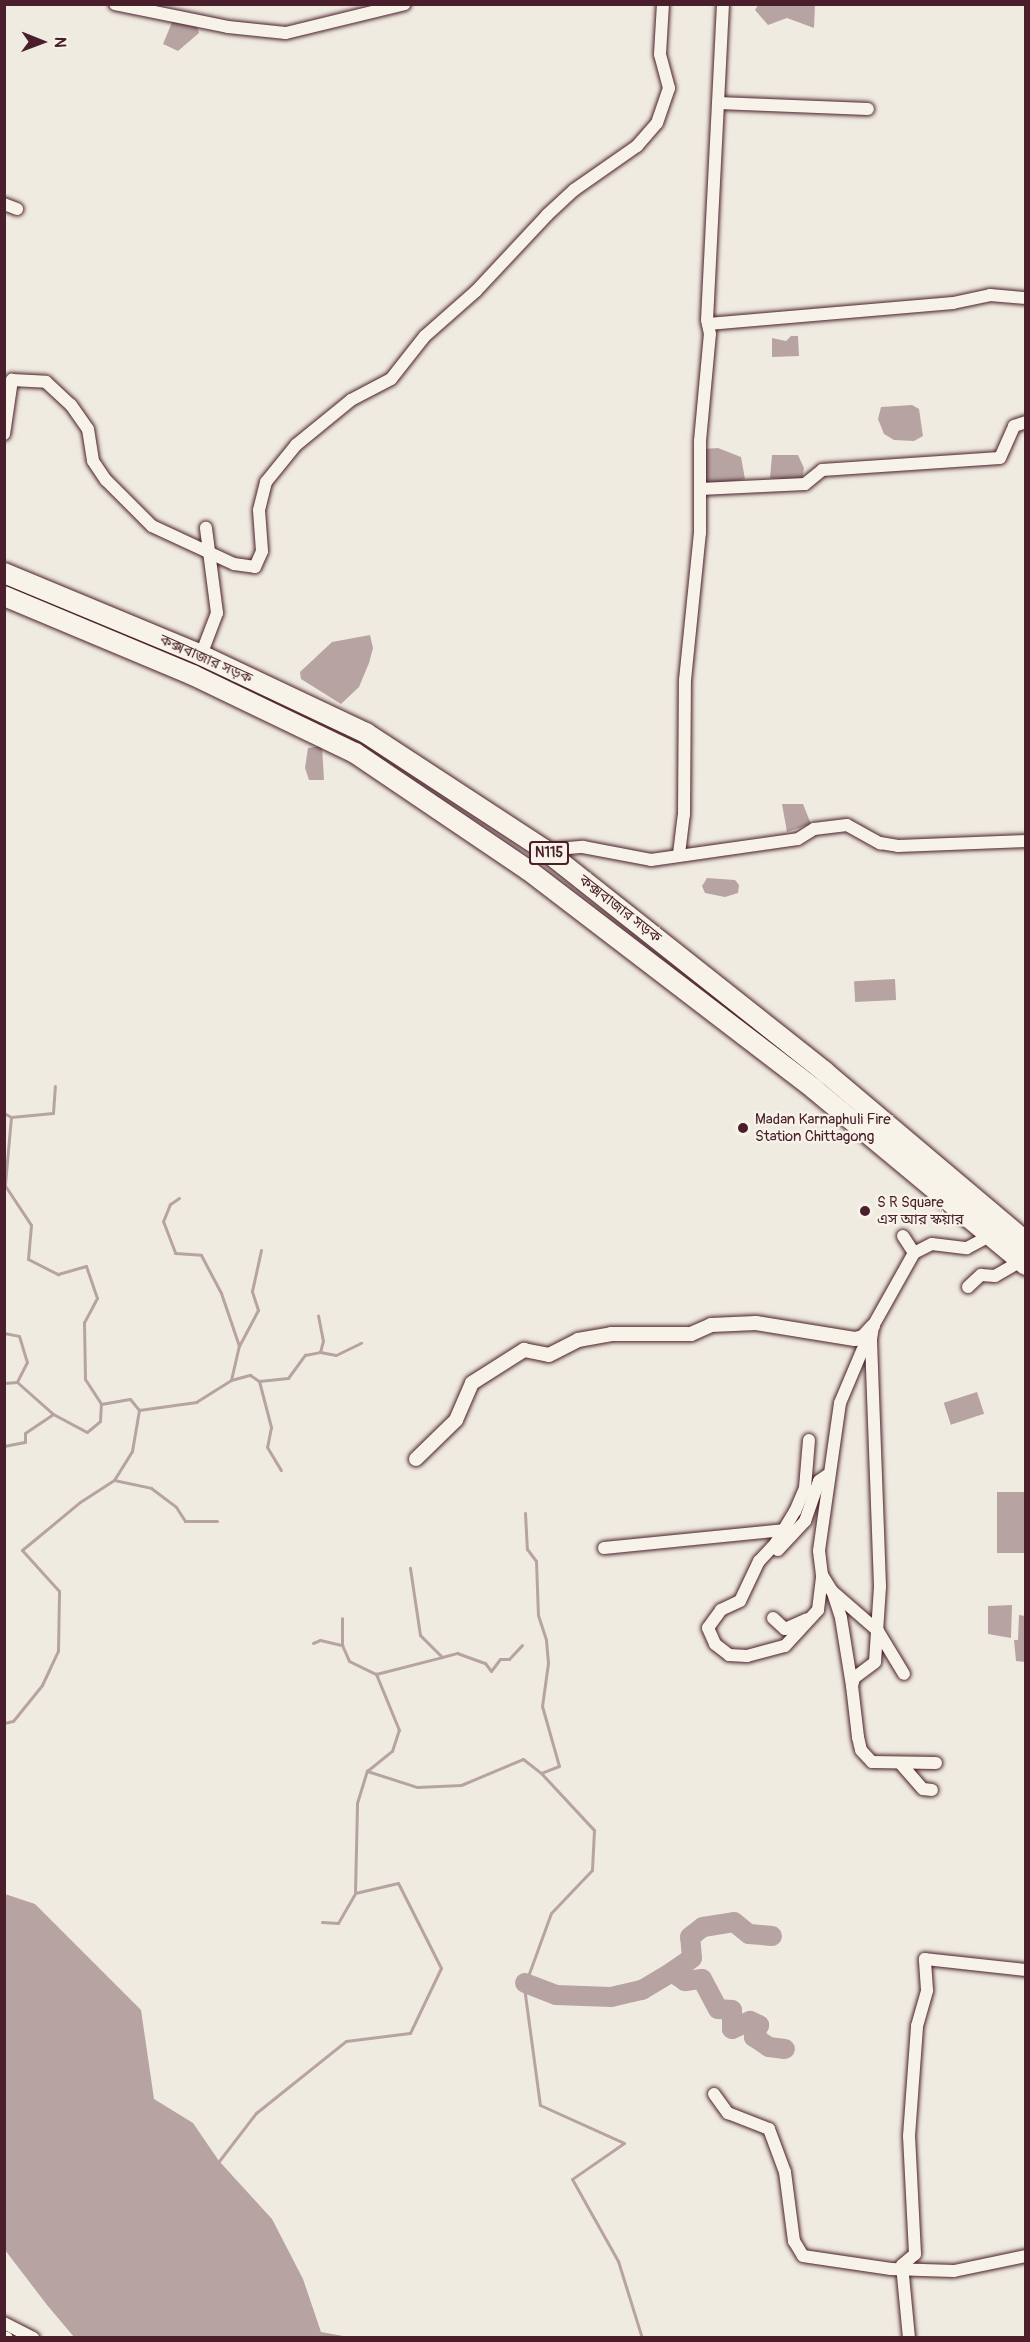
<!DOCTYPE html>
<meta charset="utf-8">
<style>
body{margin:0}
#map{position:relative;width:1030px;height:2342px;overflow:hidden;background:#f0ebe0;font-family:Pangolin,"Noto Sans Bengali",sans-serif}
div>[style]{position:absolute}
.water>*{inset:0;background:#b7a4a2;transform-origin:0 0}
.stream>*{height:3px;margin:-1.5px;padding:0 1.5px;transform-origin:1.5px;border-radius:1.5px;background:#b7a4a2}
.river>*{height:20px;margin:-10px;padding:0 10px;transform-origin:10px;border-radius:10px;background:#b7a4a2}
.roads{filter:drop-shadow(0 0 2px #4a1f2b) drop-shadow(0 0 2px #4a1f2b)}
.minor>*{height:12px;margin:-6px;padding:0 6px;transform-origin:6px;border-radius:6px;background:#f7f3e8}
.tertiary>*{height:14px;margin:-7px;padding:0 7px;transform-origin:7px;border-radius:7px;background:#f7f3e8}
.trunk>*{height:20px;margin:-10px;padding:0 10px;transform-origin:10px;border-radius:10px;background:#f7f3e8}
.dots>*{width:16px;height:16px;translate:-50% -50%;box-sizing:border-box;border:3px solid #f7f3e8;border-radius:50%}
span{translate:-50% -50%;white-space:nowrap;text-align:center;line-height:1.15;-webkit-text-stroke:4.5px #f7f3e8;paint-order:stroke}
.shield-label span{padding:2px 4px;background:#f7f3e8;border:2px solid;border-radius:4px;-webkit-text-stroke-width:0}
.shield-label{font-size:14px;color:#4a1f2b;font-weight:700}
.street-label{font-size:15px;color:#4a1f2b}
.poi-label{font-size:15px;color:#4a1f2b}
.left{translate:0 -50%;text-align:left}
.frame{position:absolute;inset:0;border:6px solid #4a1f2b;pointer-events:none}
.north{position:absolute;left:12px;top:12px;width:60px;height:60px;-webkit-text-stroke:4px #f7f3e8;paint-order:stroke;rotate:91deg;font-size:16px;font-weight:700;line-height:24px;text-align:center;color:#4a1f2b}
.north::after{content:'';display:block;margin:auto;width:21px;height:27px;background:#4a1f2b;clip-path:polygon(50% 0,100% 100%,50% 72%,0 100%)}
</style>
<div id="map">
<div class="water">
<i style="clip-path:polygon(758px 5px,815px 5px,814px 28px,787px 18px,768px 25px,755px 10px)"></i>
<i style="clip-path:polygon(173px 20px,197px 26px,199px 33px,178px 51px,163px 44px)"></i>
<i style="clip-path:polygon(791px 336px,798px 336px,799px 356px,772px 357px,772px 338px,786px 341px)"></i>
<i style="clip-path:polygon(912px 405px,919px 409px,923px 436px,914px 441px,894px 440px,884px 434px,878px 419px,881px 407px)"></i>
<i style="clip-path:polygon(718px 448px,741px 457px,745px 479px,717px 484px,704px 481px,704px 449px)"></i>
<i style="clip-path:polygon(772px 455px,798px 455px,804px 468px,802px 480px,770px 478px)"></i>
<i style="clip-path:polygon(370px 635px,373px 648px,369px 663px,359px 687px,341px 704px,301px 679px,300px 672px,332px 642px)"></i>
<i style="clip-path:polygon(322px 746px,324px 780px,309px 780px,305px 768px,308px 748px)"></i>
<i style="clip-path:polygon(782px 804px,803px 804px,811px 824px,787px 832px)"></i>
<i style="clip-path:polygon(707px 878px,735px 880px,739px 885px,738px 893px,725px 897px,705px 893px,702px 886px)"></i>
<i style="left:895px;top:979px;width:21px;height:41px;rotate:87deg"></i>
<i style="left:977px;top:1392px;width:23px;height:35px;rotate:72deg"></i>
<i style="left:1025px;top:1492px;width:61px;height:28px;rotate:90deg"></i>
<i style="clip-path:polygon(1012px 1605px,1011px 1638px,988px 1634px,988px 1606px)"></i>
<i style="clip-path:polygon(1019px 1615px,1025px 1616px,1025px 1662px,1016px 1661px,1014px 1640px,1018px 1640px)"></i>
<i style="clip-path:polygon(5px 1894px,35px 1904px,141px 2010px,154px 2099px,193px 2123px,219px 2161px,272px 2219px,303px 2279px,321px 2332px,349px 2337px,74px 2337px,47px 2305px,5px 2250px)"></i>
</div>
<div class="stream">
<i style="left:4px;top:1113px;width:8px;rotate:30deg"></i>
<i style="left:4px;top:1184px;width:49px;rotate:56.6deg"></i>
<i style="left:31px;top:1225px;width:34px;rotate:95deg"></i>
<i style="left:28px;top:1259px;width:34px;rotate:27deg"></i>
<i style="left:58px;top:1274px;width:29px;rotate:-16deg"></i>
<i style="left:86px;top:1266px;width:34px;rotate:71deg"></i>
<i style="left:97px;top:1298px;width:27px;rotate:118deg"></i>
<i style="left:84px;top:1322px;width:57px;rotate:89deg"></i>
<i style="left:85px;top:1379px;width:30px;rotate:57deg"></i>
<i style="left:5px;top:1184px;width:67px;rotate:-84.9deg"></i>
<i style="left:11px;top:1117px;width:42px;rotate:-5.4deg"></i>
<i style="left:53px;top:1113px;width:27px;rotate:-86deg"></i>
<i style="left:179px;top:1198px;width:11px;rotate:146deg"></i>
<i style="left:170px;top:1204px;width:18px;rotate:112deg"></i>
<i style="left:163px;top:1221px;width:34px;rotate:69deg"></i>
<i style="left:175px;top:1253px;width:26px;rotate:4deg"></i>
<i style="left:201px;top:1255px;width:43px;rotate:62.2deg"></i>
<i style="left:221px;top:1293px;width:56px;rotate:71.2deg"></i>
<i style="left:4px;top:1333px;width:15px;rotate:11deg"></i>
<i style="left:19px;top:1336px;width:27px;rotate:73deg"></i>
<i style="left:27px;top:1362px;width:22px;rotate:117deg"></i>
<i style="left:320px;top:1352px;width:16px;rotate:11deg"></i>
<i style="left:336px;top:1355px;width:28px;rotate:-26deg"></i>
<i style="left:231px;top:1380px;width:35px;rotate:-77deg"></i>
<i style="left:239px;top:1346px;width:41px;rotate:-62.2deg"></i>
<i style="left:258px;top:1310px;width:20px;rotate:-108deg"></i>
<i style="left:252px;top:1291px;width:42px;rotate:-77.6deg"></i>
<i style="left:259px;top:1381px;width:29px;rotate:-6deg"></i>
<i style="left:288px;top:1378px;width:29px;rotate:-54deg"></i>
<i style="left:305px;top:1355px;width:15px;rotate:-11deg"></i>
<i style="left:320px;top:1352px;width:11px;rotate:-75deg"></i>
<i style="left:323px;top:1341px;width:26px;rotate:-101deg"></i>
<i style="left:4px;top:1383px;width:13px;rotate:-4deg"></i>
<i style="left:17px;top:1382px;width:48px;rotate:41.6deg"></i>
<i style="left:53px;top:1414px;width:38px;rotate:28deg"></i>
<i style="left:87px;top:1432px;width:17px;rotate:-40deg"></i>
<i style="left:100px;top:1421px;width:17px;rotate:-87deg"></i>
<i style="left:101px;top:1404px;width:29px;rotate:-10deg"></i>
<i style="left:130px;top:1399px;width:14px;rotate:51deg"></i>
<i style="left:4px;top:1446px;width:21px;rotate:-11deg"></i>
<i style="left:25px;top:1442px;width:9px;rotate:-90deg"></i>
<i style="left:25px;top:1433px;width:34px;rotate:-34deg"></i>
<i style="left:114px;top:1480px;width:38px;rotate:12deg"></i>
<i style="left:151px;top:1488px;width:31px;rotate:37deg"></i>
<i style="left:176px;top:1507px;width:17px;rotate:57deg"></i>
<i style="left:185px;top:1521px;width:32px"></i>
<i style="left:525px;top:1513px;width:36px;rotate:87deg"></i>
<i style="left:527px;top:1549px;width:15px;rotate:53deg"></i>
<i style="left:536px;top:1561px;width:54px;rotate:87.9deg"></i>
<i style="left:538px;top:1615px;width:26px;rotate:72deg"></i>
<i style="left:546px;top:1640px;width:23px;rotate:85deg"></i>
<i style="left:548px;top:1663px;width:43px;rotate:97.9deg"></i>
<i style="left:542px;top:1706px;width:62px;rotate:74.2deg"></i>
<i style="left:559px;top:1766px;width:19px;rotate:159deg"></i>
<i style="left:342px;top:1618px;width:27px;rotate:90deg"></i>
<i style="left:342px;top:1645px;width:17px;rotate:66deg"></i>
<i style="left:349px;top:1661px;width:30px;rotate:26deg"></i>
<i style="left:313px;top:1643px;width:8px;rotate:-23deg"></i>
<i style="left:320px;top:1640px;width:23px;rotate:13deg"></i>
<i style="left:442px;top:1657px;width:16px;rotate:-15deg"></i>
<i style="left:457px;top:1653px;width:30px;rotate:20deg"></i>
<i style="left:485px;top:1663px;width:10px;rotate:53deg"></i>
<i style="left:491px;top:1671px;width:15px;rotate:-53deg"></i>
<i style="left:500px;top:1659px;width:9px"></i>
<i style="left:509px;top:1659px;width:19px;rotate:-47deg"></i>
<i style="left:4px;top:1723px;width:9px;rotate:-13deg"></i>
<i style="left:13px;top:1721px;width:46px;rotate:-51.1deg"></i>
<i style="left:42px;top:1685px;width:38px;rotate:-65deg"></i>
<i style="left:58px;top:1651px;width:60px;rotate:-89deg"></i>
<i style="left:59px;top:1591px;width:55px;rotate:-132.1deg"></i>
<i style="left:22px;top:1550px;width:75px;rotate:-39.6deg"></i>
<i style="left:80px;top:1502px;width:40px;rotate:-32.9deg"></i>
<i style="left:114px;top:1480px;width:34px;rotate:-58deg"></i>
<i style="left:132px;top:1451px;width:42px;rotate:-80.3deg"></i>
<i style="left:139px;top:1410px;width:58px;rotate:-8deg"></i>
<i style="left:196px;top:1402px;width:41px;rotate:-32.2deg"></i>
<i style="left:231px;top:1380px;width:20px;rotate:-15deg"></i>
<i style="left:250px;top:1375px;width:11px;rotate:34deg"></i>
<i style="left:259px;top:1381px;width:48px;rotate:75.4deg"></i>
<i style="left:271px;top:1427px;width:20px;rotate:101deg"></i>
<i style="left:267px;top:1447px;width:27px;rotate:59deg"></i>
<i style="left:367px;top:1771px;width:52px;rotate:17.7deg"></i>
<i style="left:417px;top:1787px;width:44px;rotate:-2.6deg"></i>
<i style="left:461px;top:1785px;width:67px;rotate:-22.8deg"></i>
<i style="left:523px;top:1759px;width:23px;rotate:38deg"></i>
<i style="left:541px;top:1773px;width:78px;rotate:47.1deg"></i>
<i style="left:594px;top:1830px;width:40px;rotate:92.9deg"></i>
<i style="left:592px;top:1870px;width:59px;rotate:133.6deg"></i>
<i style="left:551px;top:1913px;width:79px;rotate:110deg"></i>
<i style="left:524px;top:1987px;width:119px;rotate:82.3deg"></i>
<i style="left:540px;top:2105px;width:92px;rotate:24.3deg"></i>
<i style="left:624px;top:2143px;width:63px;rotate:145.3deg"></i>
<i style="left:572px;top:2179px;width:94px;rotate:60.7deg"></i>
<i style="left:618px;top:2261px;width:81px;rotate:72.7deg"></i>
<i style="left:322px;top:1922px;width:16px;rotate:4deg"></i>
<i style="left:338px;top:1923px;width:34px;rotate:-60deg"></i>
<i style="left:219px;top:2161px;width:61px;rotate:-52.4deg"></i>
<i style="left:256px;top:2113px;width:115px;rotate:-38.7deg"></i>
<i style="left:346px;top:2041px;width:64px;rotate:-7.1deg"></i>
<i style="left:410px;top:2033px;width:72px;rotate:-64.5deg"></i>
<i style="left:441px;top:1968px;width:95px;rotate:-116.8deg"></i>
<i style="left:398px;top:1883px;width:44px;rotate:166.9deg"></i>
<i style="left:355px;top:1893px;width:90px;rotate:-88.7deg"></i>
<i style="left:357px;top:1803px;width:34px;rotate:-73deg"></i>
<i style="left:367px;top:1771px;width:32px;rotate:-39deg"></i>
<i style="left:392px;top:1751px;width:22px;rotate:-72deg"></i>
<i style="left:399px;top:1730px;width:61px;rotate:-112.3deg"></i>
<i style="left:376px;top:1674px;width:68px;rotate:-14.4deg"></i>
<i style="left:442px;top:1657px;width:31px;rotate:-135deg"></i>
<i style="left:420px;top:1635px;width:68px;rotate:-98.5deg"></i>
</div>
<div class="river">
<i style="left:672px;top:1972px;width:24px;rotate:-35deg"></i>
<i style="left:692px;top:1958px;width:21px;rotate:-95deg"></i>
<i style="left:690px;top:1937px;width:16px;rotate:-38deg"></i>
<i style="left:703px;top:1927px;width:31px;rotate:-9deg"></i>
<i style="left:734px;top:1922px;width:19px;rotate:39deg"></i>
<i style="left:749px;top:1934px;width:23px;rotate:5deg"></i>
<i style="left:525px;top:1983px;width:33px;rotate:21deg"></i>
<i style="left:556px;top:1995px;width:55px;rotate:2.1deg"></i>
<i style="left:611px;top:1997px;width:32px;rotate:-13deg"></i>
<i style="left:642px;top:1990px;width:35px;rotate:-31deg"></i>
<i style="left:672px;top:1972px;width:16px;rotate:35deg"></i>
<i style="left:685px;top:1981px;width:17px;rotate:-7deg"></i>
<i style="left:702px;top:1979px;width:34px;rotate:62deg"></i>
<i style="left:718px;top:2009px;width:14px;rotate:4deg"></i>
<i style="left:732px;top:2010px;width:19px;rotate:90deg"></i>
<i style="left:732px;top:2029px;width:20px;rotate:-24deg"></i>
<i style="left:750px;top:2021px;width:10px;rotate:24deg"></i>
<i style="left:759px;top:2025px;width:13px;rotate:113deg"></i>
<i style="left:754px;top:2037px;width:18px;rotate:34deg"></i>
<i style="left:769px;top:2047px;width:16px;rotate:7deg"></i>
</div>
<div class="roads">
<div class="minor">
<i style="left:115px;top:4px;width:115px;rotate:11.5deg"></i>
<i style="left:228px;top:27px;width:58px;rotate:5.9deg"></i>
<i style="left:286px;top:33px;width:122px;rotate:-13.7deg"></i>
<i style="left:718px;top:103px;width:150px;rotate:2.3deg"></i>
<i style="left:4px;top:204px;width:14px;rotate:21deg"></i>
<i style="left:708px;top:324px;width:246px;rotate:-4.9deg"></i>
<i style="left:953px;top:303px;width:38px;rotate:-12deg"></i>
<i style="left:990px;top:295px;width:36px;rotate:5deg"></i>
<i style="left:4px;top:434px;width:55px;rotate:-81.6deg"></i>
<i style="left:12px;top:380px;width:34px;rotate:3deg"></i>
<i style="left:46px;top:382px;width:34px;rotate:43deg"></i>
<i style="left:71px;top:405px;width:29px;rotate:55deg"></i>
<i style="left:88px;top:429px;width:32px;rotate:81deg"></i>
<i style="left:93px;top:461px;width:23px;rotate:56deg"></i>
<i style="left:106px;top:480px;width:65px;rotate:45deg"></i>
<i style="left:152px;top:526px;width:90px;rotate:24.9deg"></i>
<i style="left:234px;top:564px;width:21px;rotate:8deg"></i>
<i style="left:255px;top:567px;width:17px;rotate:-66deg"></i>
<i style="left:262px;top:551px;width:41px;rotate:-94.2deg"></i>
<i style="left:259px;top:510px;width:29px;rotate:-76deg"></i>
<i style="left:266px;top:482px;width:48px;rotate:-51deg"></i>
<i style="left:296px;top:445px;width:71px;rotate:-39.3deg"></i>
<i style="left:351px;top:400px;width:45px;rotate:-27.7deg"></i>
<i style="left:391px;top:379px;width:55px;rotate:-51.7deg"></i>
<i style="left:425px;top:336px;width:68px;rotate:-41.4deg"></i>
<i style="left:476px;top:291px;width:104px;rotate:-46.9deg"></i>
<i style="left:547px;top:215px;width:37px;rotate:-43deg"></i>
<i style="left:574px;top:190px;width:77px;rotate:-34.9deg"></i>
<i style="left:637px;top:146px;width:30px;rotate:-49deg"></i>
<i style="left:657px;top:123px;width:37px;rotate:-71deg"></i>
<i style="left:669px;top:88px;width:35px;rotate:-105deg"></i>
<i style="left:660px;top:54px;width:50px;rotate:-86.6deg"></i>
<i style="left:700px;top:489px;width:105px;rotate:-2.7deg"></i>
<i style="left:805px;top:484px;width:22px;rotate:-39deg"></i>
<i style="left:822px;top:470px;width:178px;rotate:-3.9deg"></i>
<i style="left:1000px;top:458px;width:35px;rotate:-66deg"></i>
<i style="left:1014px;top:426px;width:13px;rotate:-18deg"></i>
<i style="left:201px;top:655px;width:45px;rotate:-69.1deg"></i>
<i style="left:217px;top:613px;width:86px;rotate:-97.4deg"></i>
<i style="left:545px;top:850px;width:38px;rotate:-5deg"></i>
<i style="left:583px;top:847px;width:69px;rotate:10.8deg"></i>
<i style="left:651px;top:860px;width:148px;rotate:-8.1deg"></i>
<i style="left:798px;top:839px;width:19px;rotate:-32deg"></i>
<i style="left:814px;top:829px;width:33px;rotate:-7deg"></i>
<i style="left:847px;top:825px;width:38px;rotate:29deg"></i>
<i style="left:880px;top:843px;width:18px;rotate:9deg"></i>
<i style="left:898px;top:846px;width:128px;rotate:-2.2deg"></i>
<i style="left:679px;top:854px;width:39px;rotate:-83deg"></i>
<i style="left:684px;top:815px;width:135px;rotate:-89.6deg"></i>
<i style="left:685px;top:680px;width:148px;rotate:-84.2deg"></i>
<i style="left:700px;top:533px;width:92px;rotate:-90deg"></i>
<i style="left:700px;top:441px;width:107px;rotate:-84.7deg"></i>
<i style="left:710px;top:334px;width:14px;rotate:-102deg"></i>
<i style="left:707px;top:320px;width:316px;rotate:-87.1deg"></i>
<i style="left:903px;top:1236px;width:20px;rotate:57deg"></i>
<i style="left:968px;top:1287px;width:18px;rotate:-43deg"></i>
<i style="left:981px;top:1275px;width:14px;rotate:4deg"></i>
<i style="left:995px;top:1276px;width:30px;rotate:-30deg"></i>
<i style="left:870px;top:1332px;width:77px;rotate:112.9deg"></i>
<i style="left:840px;top:1403px;width:149px;rotate:98.1deg"></i>
<i style="left:819px;top:1551px;width:24px;rotate:83deg"></i>
<i style="left:822px;top:1575px;width:19px;rotate:58deg"></i>
<i style="left:832px;top:1591px;width:61px;rotate:41deg"></i>
<i style="left:878px;top:1631px;width:50px;rotate:58.8deg"></i>
<i style="left:809px;top:1440px;width:48px;rotate:94.8deg"></i>
<i style="left:805px;top:1488px;width:25px;rotate:113deg"></i>
<i style="left:795px;top:1511px;width:37px;rotate:121deg"></i>
<i style="left:776px;top:1543px;width:25px;rotate:133deg"></i>
<i style="left:759px;top:1561px;width:44px;rotate:115.4deg"></i>
<i style="left:740px;top:1601px;width:21px;rotate:155deg"></i>
<i style="left:721px;top:1610px;width:22px;rotate:126deg"></i>
<i style="left:708px;top:1628px;width:17px;rotate:66deg"></i>
<i style="left:715px;top:1644px;width:18px;rotate:38deg"></i>
<i style="left:729px;top:1655px;width:18px;rotate:3deg"></i>
<i style="left:747px;top:1656px;width:39px;rotate:-15deg"></i>
<i style="left:785px;top:1646px;width:49px;rotate:-47.5deg"></i>
<i style="left:818px;top:1610px;width:35px;rotate:-83deg"></i>
<i style="left:604px;top:1548px;width:180px;rotate:-5.7deg"></i>
<i style="left:778px;top:1550px;width:40px;rotate:-47deg"></i>
<i style="left:805px;top:1521px;width:42px;rotate:-70.7deg"></i>
<i style="left:819px;top:1481px;width:12px;rotate:-35deg"></i>
<i style="left:833px;top:1593px;width:26px;rotate:72deg"></i>
<i style="left:841px;top:1618px;width:69px;rotate:80.8deg"></i>
<i style="left:773px;top:1618px;width:16px;rotate:43deg"></i>
<i style="left:785px;top:1629px;width:24px;rotate:-24deg"></i>
<i style="left:936px;top:1763px;width:64px;rotate:-179.1deg"></i>
<i style="left:872px;top:1762px;width:16px;rotate:-133deg"></i>
<i style="left:861px;top:1750px;width:13px;rotate:-103deg"></i>
<i style="left:858px;top:1737px;width:51px;rotate:-96.7deg"></i>
<i style="left:852px;top:1686px;width:8px;rotate:-76deg"></i>
<i style="left:854px;top:1678px;width:26px;rotate:-37deg"></i>
<i style="left:875px;top:1662px;width:76px;rotate:-86.2deg"></i>
<i style="left:880px;top:1586px;width:247px;rotate:-92.1deg"></i>
<i style="left:871px;top:1339px;width:13px;rotate:-81deg"></i>
<i style="left:873px;top:1326px;width:84px;rotate:-60.7deg"></i>
<i style="left:914px;top:1253px;width:20px;rotate:-27deg"></i>
<i style="left:932px;top:1244px;width:35px;rotate:7deg"></i>
<i style="left:967px;top:1248px;width:26px;rotate:-28deg"></i>
<i style="left:901px;top:1764px;width:33px;rotate:49deg"></i>
<i style="left:923px;top:1789px;width:9px;rotate:6deg"></i>
<i style="left:714px;top:2094px;width:24px;rotate:54deg"></i>
<i style="left:728px;top:2113px;width:44px;rotate:21.3deg"></i>
<i style="left:769px;top:2129px;width:46px;rotate:69.6deg"></i>
<i style="left:785px;top:2172px;width:70px;rotate:82.6deg"></i>
<i style="left:794px;top:2241px;width:17px;rotate:59deg"></i>
<i style="left:803px;top:2256px;width:89px;rotate:8.4deg"></i>
<i style="left:891px;top:2269px;width:63px;rotate:1.8deg"></i>
<i style="left:954px;top:2271px;width:74px;rotate:-11.8deg"></i>
<i style="left:4px;top:2323px;width:33px;rotate:27deg"></i>
<i style="left:4px;top:2337px;width:3px;rotate:18deg"></i>
<i style="left:909px;top:2338px;width:73px;rotate:-95.5deg"></i>
<i style="left:902px;top:2265px;width:17px;rotate:-40deg"></i>
<i style="left:915px;top:2254px;width:118px;rotate:-92.9deg"></i>
<i style="left:909px;top:2136px;width:110px;rotate:-85.8deg"></i>
<i style="left:917px;top:2026px;width:37px;rotate:-74deg"></i>
<i style="left:927px;top:1990px;width:31px;rotate:-94deg"></i>
<i style="left:925px;top:1959px;width:102px;rotate:6.2deg"></i>
</div>
<div class="tertiary">
<i style="left:416px;top:1459px;width:56px;rotate:-44.3deg"></i>
<i style="left:456px;top:1420px;width:40px;rotate:-66.6deg"></i>
<i style="left:472px;top:1383px;width:62px;rotate:-32.4deg"></i>
<i style="left:524px;top:1350px;width:25px;rotate:11deg"></i>
<i style="left:549px;top:1355px;width:33px;rotate:-27deg"></i>
<i style="left:578px;top:1340px;width:34px;rotate:-10deg"></i>
<i style="left:611px;top:1334px;width:80px"></i>
<i style="left:691px;top:1334px;width:22px;rotate:-24deg"></i>
<i style="left:711px;top:1325px;width:45px;rotate:-2.5deg"></i>
<i style="left:756px;top:1323px;width:100px;rotate:9.2deg"></i>
<i style="left:855px;top:1339px;width:8px;rotate:-14deg"></i>
<i style="left:863px;top:1337px;width:15px;rotate:-48deg"></i>
</div>
<div class="trunk">
<i style="left:4px;top:573px;width:213px;rotate:22.6deg"></i>
<i style="left:201px;top:655px;width:183px;rotate:25.3deg"></i>
<i style="left:366px;top:733px;width:214px;rotate:33.2deg"></i>
<i style="left:545px;top:850px;width:357px;rotate:38.4deg"></i>
<i style="left:825px;top:1072px;width:263px;rotate:40.2deg"></i>
<i style="left:4px;top:596px;width:205px;rotate:22.7deg"></i>
<i style="left:193px;top:675px;width:180px;rotate:25.7deg"></i>
<i style="left:355px;top:753px;width:209px;rotate:34.1deg"></i>
<i style="left:528px;top:870px;width:360px;rotate:37.4deg"></i>
<i style="left:814px;top:1089px;width:276px;rotate:39.7deg"></i>
</div>
</div>
<div class="dots">
<i style="left:743px;top:1128px;background:#4a1f2b"></i>
<i style="left:865px;top:1211px;background:#4a1f2b"></i>
</div>
<div class="shield-label">
<span style="left:549px;top:853px">N115</span>
</div>
<div class="street-label">
<span style="left:206px;top:659px;rotate:24deg">কক্সবাজার সড়ক</span>
<span style="left:620px;top:909px;rotate:38deg">কক্সবাজার সড়ক</span>
</div>
<div class="poi-label">
<span class="left" style="left:755px;top:1128px">Madan Karnaphuli Fire<br>Station Chittagong</span>
<span class="left" style="left:877px;top:1211px">S R Square<br>এস আর স্কয়ার</span>
</div>
<div class="frame"></div>
<div class="north">N</div>
</div>
